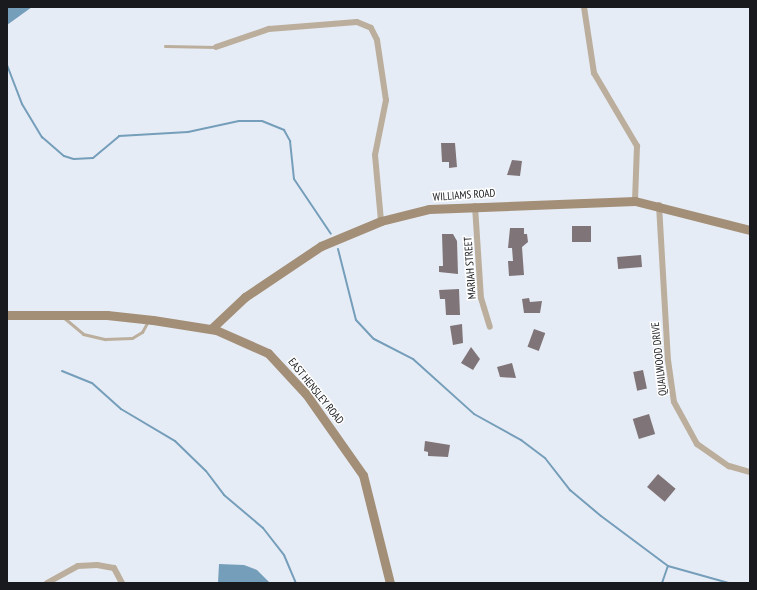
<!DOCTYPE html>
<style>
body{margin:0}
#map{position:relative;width:757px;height:590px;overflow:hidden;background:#e6ecf5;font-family:"PT Sans Narrow",sans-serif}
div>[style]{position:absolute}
.water>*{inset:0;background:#759eba}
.stream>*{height:2px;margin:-1px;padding:0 1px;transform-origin:1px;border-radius:1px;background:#759eba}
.building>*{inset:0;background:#7f7477;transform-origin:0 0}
.lane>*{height:3px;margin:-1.5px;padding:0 1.5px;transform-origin:1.5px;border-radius:1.5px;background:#bbae9d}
.street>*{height:6px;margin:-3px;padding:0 3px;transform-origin:3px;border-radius:3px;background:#bbae9d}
.secondary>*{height:9px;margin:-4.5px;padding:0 4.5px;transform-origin:4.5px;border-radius:4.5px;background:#a38f77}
span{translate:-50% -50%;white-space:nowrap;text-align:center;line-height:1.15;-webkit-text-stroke:3px #fff;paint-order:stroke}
.street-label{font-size:11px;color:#181a1d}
.frame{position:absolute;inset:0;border:8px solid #181a1d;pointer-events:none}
</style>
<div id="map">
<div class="water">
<i style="clip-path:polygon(7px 7px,32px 7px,7px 25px)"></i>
<i style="clip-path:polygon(219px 564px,244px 565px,257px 570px,270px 583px,218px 583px)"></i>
</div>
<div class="stream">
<i style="left:7px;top:65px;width:42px;rotate:69deg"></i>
<i style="left:22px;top:104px;width:39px;rotate:59deg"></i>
<i style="left:42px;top:137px;width:29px;rotate:41deg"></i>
<i style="left:64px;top:156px;width:10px;rotate:17deg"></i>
<i style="left:74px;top:159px;width:19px;rotate:-3deg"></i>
<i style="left:93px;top:158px;width:34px;rotate:-40deg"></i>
<i style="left:119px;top:136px;width:69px;rotate:-3.3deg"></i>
<i style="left:188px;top:132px;width:52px;rotate:-12.2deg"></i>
<i style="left:239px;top:121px;width:23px"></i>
<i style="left:262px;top:121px;width:24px;rotate:22deg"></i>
<i style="left:284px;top:130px;width:13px;rotate:61deg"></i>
<i style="left:290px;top:141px;width:38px;rotate:84deg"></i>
<i style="left:294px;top:179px;width:66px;rotate:56.1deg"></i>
<i style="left:338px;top:249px;width:73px;rotate:75.8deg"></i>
<i style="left:356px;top:320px;width:26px;rotate:47deg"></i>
<i style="left:374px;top:339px;width:44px;rotate:27.1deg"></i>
<i style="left:413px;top:359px;width:82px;rotate:42deg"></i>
<i style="left:474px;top:414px;width:54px;rotate:29deg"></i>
<i style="left:521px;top:440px;width:30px;rotate:37deg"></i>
<i style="left:545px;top:458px;width:41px;rotate:52deg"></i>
<i style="left:570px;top:490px;width:40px;rotate:40deg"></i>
<i style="left:601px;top:516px;width:84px;rotate:36.7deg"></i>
<i style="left:668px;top:566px;width:63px;rotate:15.6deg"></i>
<i style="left:62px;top:371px;width:32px;rotate:22deg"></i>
<i style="left:92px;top:383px;width:39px;rotate:42deg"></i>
<i style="left:121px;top:409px;width:63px;rotate:30.7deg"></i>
<i style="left:175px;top:441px;width:43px;rotate:44.1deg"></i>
<i style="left:206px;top:471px;width:30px;rotate:53deg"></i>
<i style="left:224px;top:495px;width:51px;rotate:40.2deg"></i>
<i style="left:263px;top:528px;width:34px;rotate:52deg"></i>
<i style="left:284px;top:555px;width:30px;rotate:67deg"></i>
<i style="left:662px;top:583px;width:18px;rotate:-71deg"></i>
</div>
<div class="building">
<i style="clip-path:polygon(441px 143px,455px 143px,457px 167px,449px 168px,449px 162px,442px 162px)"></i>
<i style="clip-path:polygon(512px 160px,522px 161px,520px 176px,507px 175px)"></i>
<i style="left:572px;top:226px;width:19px;height:16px"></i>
<i style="clip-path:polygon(510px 228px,524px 228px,524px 234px,527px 234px,528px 242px,522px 247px,524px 275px,509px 276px,508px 261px,513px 261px,512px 248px,508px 248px)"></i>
<i style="clip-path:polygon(442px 234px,453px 234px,457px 241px,458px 274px,439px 272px,439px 266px,443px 266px)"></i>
<i style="left:641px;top:255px;width:12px;height:24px;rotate:85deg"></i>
<i style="clip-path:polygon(459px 289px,460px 315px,446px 315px,445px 299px,440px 299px,439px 290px)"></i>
<i style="clip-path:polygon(529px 298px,530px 302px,542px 301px,540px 313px,524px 313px,522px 299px)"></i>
<i style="clip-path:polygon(462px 324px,463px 343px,453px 345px,450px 326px)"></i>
<i style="left:534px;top:329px;width:12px;height:19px;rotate:20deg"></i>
<i style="clip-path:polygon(471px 347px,480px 359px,473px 370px,461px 363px)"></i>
<i style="clip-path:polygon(512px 363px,516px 378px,500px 377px,497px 367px)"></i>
<i style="left:643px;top:370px;width:19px;height:10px;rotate:78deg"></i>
<i style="left:649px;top:414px;width:21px;height:17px;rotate:73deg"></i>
<i style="clip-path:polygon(425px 441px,450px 445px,448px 457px,428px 456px,428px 452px,424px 451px)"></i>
<i style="left:658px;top:474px;width:23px;height:17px;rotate:40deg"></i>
</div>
<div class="lane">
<i style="left:165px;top:46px;width:51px;rotate:1.1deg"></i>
<i style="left:63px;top:317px;width:26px;rotate:40deg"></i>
<i style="left:83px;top:334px;width:23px;rotate:13deg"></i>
<i style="left:105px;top:339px;width:27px;rotate:-2deg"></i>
<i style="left:132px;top:338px;width:12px;rotate:-31deg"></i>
<i style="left:142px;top:332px;width:13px;rotate:-61deg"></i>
</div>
<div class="street">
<i style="left:584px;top:7px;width:67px;rotate:81.4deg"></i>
<i style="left:594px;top:73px;width:85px;rotate:59.5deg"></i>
<i style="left:637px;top:146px;width:55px;rotate:92.1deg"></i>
<i style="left:216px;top:47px;width:56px;rotate:-18.8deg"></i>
<i style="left:269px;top:29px;width:88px;rotate:-4.5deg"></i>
<i style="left:357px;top:22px;width:15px;rotate:23deg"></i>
<i style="left:371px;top:28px;width:13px;rotate:63deg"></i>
<i style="left:377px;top:40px;width:61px;rotate:81.5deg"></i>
<i style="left:386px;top:100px;width:56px;rotate:101.3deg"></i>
<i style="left:375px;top:155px;width:66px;rotate:84.8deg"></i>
<i style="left:659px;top:205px;width:155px;rotate:86.7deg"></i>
<i style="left:668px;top:360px;width:42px;rotate:81.9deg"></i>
<i style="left:674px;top:402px;width:48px;rotate:61.3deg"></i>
<i style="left:697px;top:444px;width:39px;rotate:35deg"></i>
<i style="left:729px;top:466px;width:22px;rotate:16deg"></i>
<i style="left:475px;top:206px;width:92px;rotate:86.3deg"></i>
<i style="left:481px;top:298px;width:30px;rotate:73deg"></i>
<i style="left:47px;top:583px;width:35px;rotate:-29deg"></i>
<i style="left:78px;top:566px;width:19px;rotate:-3deg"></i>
<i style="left:97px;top:565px;width:17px;rotate:10deg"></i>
<i style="left:114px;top:568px;width:17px;rotate:62deg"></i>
</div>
<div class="secondary">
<i style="left:7px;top:315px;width:100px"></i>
<i style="left:107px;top:315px;width:46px;rotate:6.2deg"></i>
<i style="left:153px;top:320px;width:64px;rotate:9deg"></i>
<i style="left:216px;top:330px;width:57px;rotate:23.9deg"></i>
<i style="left:268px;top:353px;width:56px;rotate:47.2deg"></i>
<i style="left:306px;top:394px;width:99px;rotate:54.9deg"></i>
<i style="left:363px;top:475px;width:111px;rotate:76deg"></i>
<i style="left:211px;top:329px;width:47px;rotate:-43.3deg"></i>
<i style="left:245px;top:297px;width:92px;rotate:-33.9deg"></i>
<i style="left:321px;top:246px;width:65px;rotate:-22.6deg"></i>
<i style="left:381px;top:221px;width:49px;rotate:-14deg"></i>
<i style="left:429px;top:209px;width:206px;rotate:-2.2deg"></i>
<i style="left:635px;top:201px;width:119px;rotate:14.2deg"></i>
</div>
<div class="street-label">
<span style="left:464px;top:195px;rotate:-4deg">WILLIAMS ROAD</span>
<span style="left:470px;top:268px;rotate:-94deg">MARIAH STREET</span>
<span style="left:659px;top:359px;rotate:-96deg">QUAILWOOD DRIVE</span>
<span style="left:316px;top:391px;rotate:51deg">EAST HENSLEY ROAD</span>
</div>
<div class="frame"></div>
</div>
